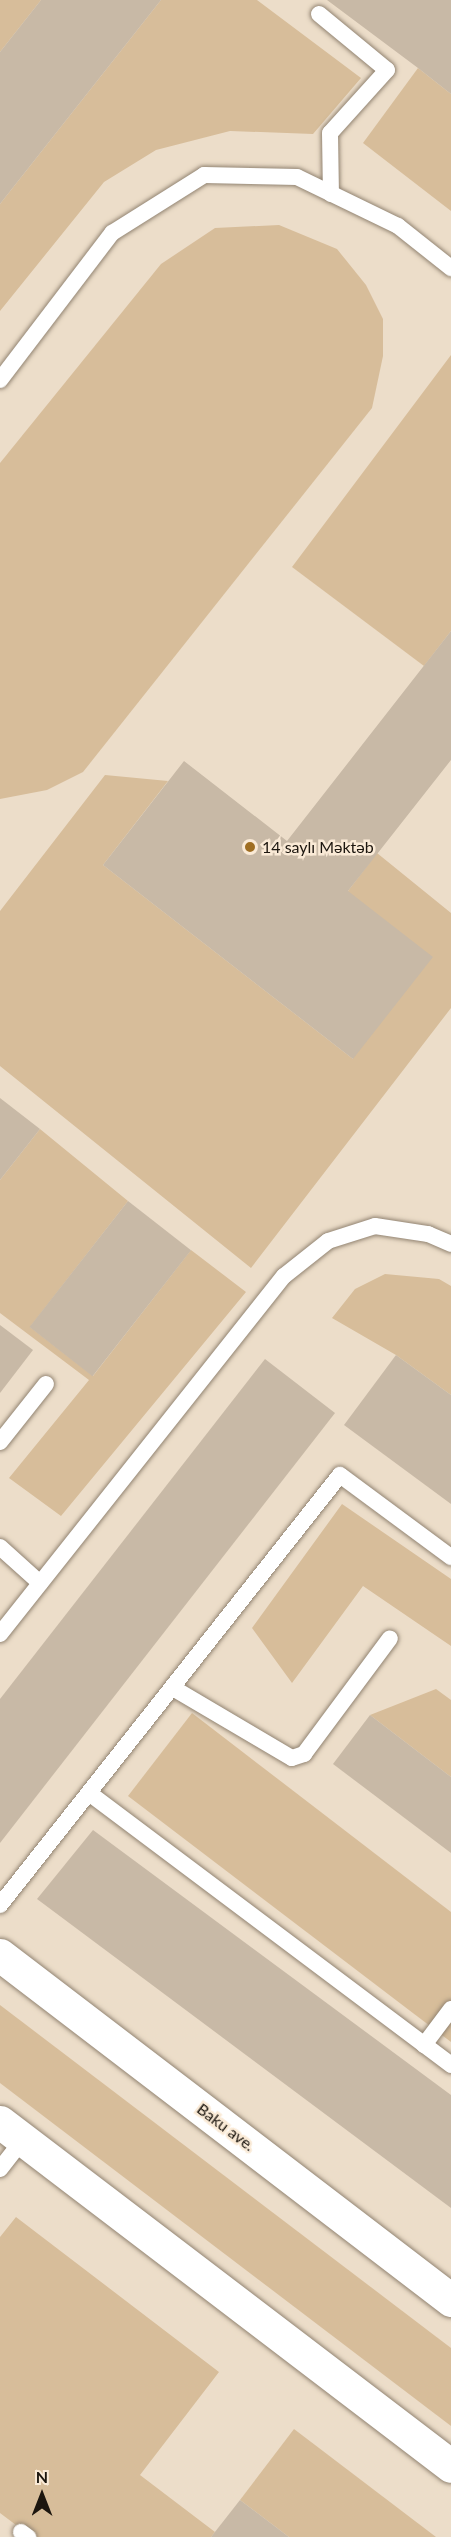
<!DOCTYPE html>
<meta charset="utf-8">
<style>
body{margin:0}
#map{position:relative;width:451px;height:2537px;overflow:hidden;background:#ecddc9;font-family:Lato,sans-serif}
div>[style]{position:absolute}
.green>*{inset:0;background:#d7bd9a}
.building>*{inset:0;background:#c8b9a6;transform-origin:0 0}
.roads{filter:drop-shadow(0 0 2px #928472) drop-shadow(0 0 2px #928472)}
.lane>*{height:16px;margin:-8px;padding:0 8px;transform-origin:8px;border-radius:8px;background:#fff}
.secondary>*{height:33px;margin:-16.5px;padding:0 16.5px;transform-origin:16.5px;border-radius:16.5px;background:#fff}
.dots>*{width:16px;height:16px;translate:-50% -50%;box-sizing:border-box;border:3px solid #faead6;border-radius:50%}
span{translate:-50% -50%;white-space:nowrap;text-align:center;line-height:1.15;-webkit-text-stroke:5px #faead6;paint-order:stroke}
.poi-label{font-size:16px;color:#1c160f}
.left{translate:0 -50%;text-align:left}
.street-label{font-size:16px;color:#1c160f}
.north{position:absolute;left:12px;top:2465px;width:60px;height:60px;-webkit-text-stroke:4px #faead6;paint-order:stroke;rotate:0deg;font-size:16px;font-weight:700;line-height:24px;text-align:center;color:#1c160f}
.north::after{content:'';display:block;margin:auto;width:21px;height:27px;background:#1c160f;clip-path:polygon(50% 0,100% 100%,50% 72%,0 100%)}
</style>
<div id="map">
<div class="green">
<i style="clip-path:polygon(0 0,41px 0,0 52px)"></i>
<i style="clip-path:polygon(161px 0,257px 0,361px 78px,313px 134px,230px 131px,156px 150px,104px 182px,0 311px,0 204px)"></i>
<i style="clip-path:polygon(418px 68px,451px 94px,451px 211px,363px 143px)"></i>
<i style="clip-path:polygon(279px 225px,337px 249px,366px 285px,383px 319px,383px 356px,372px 408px,83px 772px,47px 790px,0 799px,0 463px,161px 264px,215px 228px)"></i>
<i style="clip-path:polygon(451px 355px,451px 631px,424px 666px,292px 567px)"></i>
<i style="clip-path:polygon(105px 775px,168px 781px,103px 865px,353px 1059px,348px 891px,377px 853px,451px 913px,451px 1008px,251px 1268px,0 1066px,0 911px)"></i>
<i style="clip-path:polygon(40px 1129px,128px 1201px,30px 1327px,93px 1376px,191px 1250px,246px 1292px,61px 1516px,9px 1478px,89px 1380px,0 1313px,0 1180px)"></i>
<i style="clip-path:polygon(385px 1274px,439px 1279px,451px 1286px,451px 1395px,396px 1355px,332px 1318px,355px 1289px)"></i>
<i style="clip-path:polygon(342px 1504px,451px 1579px,451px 1646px,363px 1586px,292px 1683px,252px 1628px)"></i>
<i style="clip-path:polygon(436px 1689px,451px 1700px,451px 1777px,370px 1715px)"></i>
<i style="clip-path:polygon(192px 1713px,451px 1912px,451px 2042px,128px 1796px)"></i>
<i style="clip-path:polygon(0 2005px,451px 2348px,451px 2426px,0 2083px)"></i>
<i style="clip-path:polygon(16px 2217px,219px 2372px,140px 2475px,215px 2532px,211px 2537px,32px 2537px,0 2513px,0 2237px)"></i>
<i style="clip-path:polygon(294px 2429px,436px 2537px,289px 2537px,240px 2500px)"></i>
</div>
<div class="building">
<i style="clip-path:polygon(41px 0,161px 0,0 204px,0 52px)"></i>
<i style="clip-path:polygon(327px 0,451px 0,451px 94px,418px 68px)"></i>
<i style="clip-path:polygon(451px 631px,451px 760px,348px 891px,433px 957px,353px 1059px,103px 865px,184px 761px,287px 841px)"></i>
<i style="clip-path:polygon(0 1098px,40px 1129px,0 1180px)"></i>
<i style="left:128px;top:1201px;width:80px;height:160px;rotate:38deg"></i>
<i style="clip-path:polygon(0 1325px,33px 1350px,0 1393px)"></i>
<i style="clip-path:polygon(396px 1355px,451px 1395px,451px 1504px,344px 1425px)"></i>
<i style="clip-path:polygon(265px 1359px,335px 1413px,0 1843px,0 1699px)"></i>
<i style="clip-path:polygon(370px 1715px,451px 1777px,451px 1853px,333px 1764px)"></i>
<i style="clip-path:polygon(93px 1830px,451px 2095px,451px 2208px,37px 1899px)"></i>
<i style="clip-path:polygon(240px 2500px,289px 2537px,211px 2537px)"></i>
</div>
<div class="roads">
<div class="lane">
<i style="left:319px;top:14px;width:88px;rotate:39.5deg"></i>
<i style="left:387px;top:70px;width:85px;rotate:132.1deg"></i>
<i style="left:330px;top:133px;width:61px;rotate:89.1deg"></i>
<i style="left:0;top:380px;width:185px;rotate:-52.7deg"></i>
<i style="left:112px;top:233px;width:109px;rotate:-32.2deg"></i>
<i style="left:204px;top:175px;width:93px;rotate:1.2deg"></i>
<i style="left:297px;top:177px;width:112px;rotate:25.9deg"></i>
<i style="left:398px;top:226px;width:68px;rotate:38.4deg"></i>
<i style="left:0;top:1442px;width:74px;rotate:-51.6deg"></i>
<i style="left:0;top:1547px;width:54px;rotate:42deg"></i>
<i style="left:0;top:1634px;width:457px;rotate:-51.6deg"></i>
<i style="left:284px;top:1276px;width:56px;rotate:-38.5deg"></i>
<i style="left:328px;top:1241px;width:49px;rotate:-17.7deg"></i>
<i style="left:375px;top:1226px;width:54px;rotate:8.6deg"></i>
<i style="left:428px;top:1234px;width:25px;rotate:23deg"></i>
<i style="left:173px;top:1688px;width:138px;rotate:30.5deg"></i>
<i style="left:292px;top:1758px;width:13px;rotate:-18deg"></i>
<i style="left:304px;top:1754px;width:144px;rotate:-53.4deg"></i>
<i style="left:89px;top:1793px;width:453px;rotate:36.9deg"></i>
<i style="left:0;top:1905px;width:548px;rotate:-51.67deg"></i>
<i style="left:340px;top:1475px;width:138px;rotate:36.5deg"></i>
<i style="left:424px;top:2045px;width:45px;rotate:-53.1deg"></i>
<i style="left:0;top:2169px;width:37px;rotate:-52deg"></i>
<i style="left:21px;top:2532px;width:9px;rotate:36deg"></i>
</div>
<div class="secondary">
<i style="left:0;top:1955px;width:568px;rotate:37.41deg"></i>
<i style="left:0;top:2122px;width:567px;rotate:37.33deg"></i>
</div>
</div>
<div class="dots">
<i style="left:250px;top:847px;background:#9f6e22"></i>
</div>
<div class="poi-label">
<span class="left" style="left:262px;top:847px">14 saylı Məktəb</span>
</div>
<div class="street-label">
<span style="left:226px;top:2127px;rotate:37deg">Baku ave.</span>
</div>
<div class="north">N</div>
</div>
